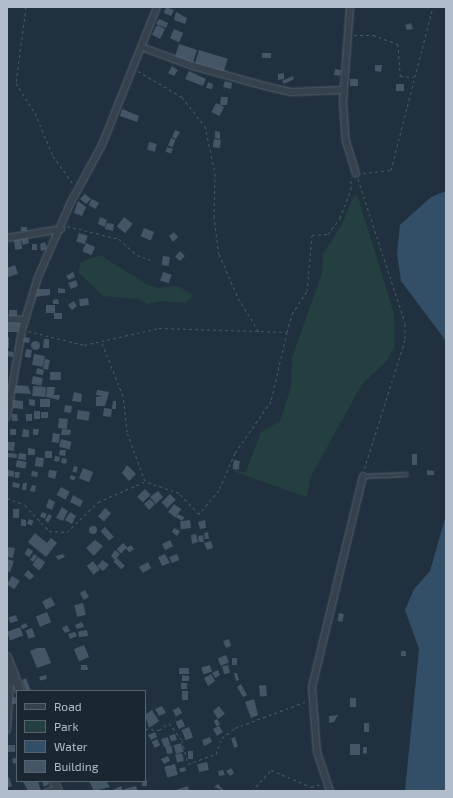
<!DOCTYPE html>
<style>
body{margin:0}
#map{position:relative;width:453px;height:798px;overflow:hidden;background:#21303f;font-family:"Exo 2",sans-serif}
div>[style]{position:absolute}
.green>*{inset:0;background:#233f40}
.water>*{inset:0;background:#334e67}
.building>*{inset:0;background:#445665;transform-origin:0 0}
.round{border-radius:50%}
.path>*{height:1px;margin-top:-0.5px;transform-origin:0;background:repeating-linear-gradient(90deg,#415c5c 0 3px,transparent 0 6px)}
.roads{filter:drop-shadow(0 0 1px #53606c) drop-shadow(0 0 1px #53606c)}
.service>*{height:3px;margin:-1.5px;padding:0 1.5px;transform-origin:1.5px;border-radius:1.5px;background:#35424e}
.minor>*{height:6px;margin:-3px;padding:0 3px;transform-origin:3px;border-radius:3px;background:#35424e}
.tertiary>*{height:8px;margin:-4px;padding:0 4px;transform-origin:4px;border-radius:4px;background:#35424e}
span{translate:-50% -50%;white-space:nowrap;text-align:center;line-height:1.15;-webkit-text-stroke:3.5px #1a2733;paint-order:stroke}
.frame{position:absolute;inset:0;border:8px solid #b1bdca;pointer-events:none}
.legend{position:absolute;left:16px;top:690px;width:130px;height:92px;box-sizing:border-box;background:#1a2733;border:1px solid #56636f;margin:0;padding:5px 7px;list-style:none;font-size:12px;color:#b1bdca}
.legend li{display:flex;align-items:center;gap:8px;height:20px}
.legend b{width:20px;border:1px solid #56636f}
</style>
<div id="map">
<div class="green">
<i style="clip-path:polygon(354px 195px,358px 197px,394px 314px,395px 345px,387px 361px,362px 384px,310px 478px,307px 497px,233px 471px,246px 472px,261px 432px,280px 421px,291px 387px,292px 358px,322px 273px,323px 254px,342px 224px)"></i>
<i style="clip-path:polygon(100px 255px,146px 284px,157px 288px,178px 286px,193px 295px,186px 303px,160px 301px,147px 304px,138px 299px,103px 296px,78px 272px,81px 262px)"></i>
</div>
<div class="water">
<i style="clip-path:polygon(446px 191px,446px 341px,401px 281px,397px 254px,400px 225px,431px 197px)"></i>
<i style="clip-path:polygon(446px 515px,446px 791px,405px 791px,419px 649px,405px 610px,414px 589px,430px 571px)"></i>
</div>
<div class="building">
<i style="clip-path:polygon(166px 7px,174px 10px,171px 16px,164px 13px)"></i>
<i style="clip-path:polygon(176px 12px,187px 18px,185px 24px,174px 20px)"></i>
<i style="clip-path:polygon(159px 19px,168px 23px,166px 28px,156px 24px)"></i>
<i style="clip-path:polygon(411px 23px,413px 29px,407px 30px,405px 25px)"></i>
<i style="left:157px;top:25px;width:9px;height:11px;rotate:27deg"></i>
<i style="left:174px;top:29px;width:10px;height:10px;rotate:24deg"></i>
<i style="left:179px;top:44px;width:19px;height:14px;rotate:18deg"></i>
<i style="left:199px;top:50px;width:30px;height:16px;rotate:17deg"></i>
<i style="left:262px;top:53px;width:9px;height:5px"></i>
<i style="clip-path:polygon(375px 65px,382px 65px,381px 72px,375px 71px)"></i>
<i style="clip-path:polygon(172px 66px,178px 70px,174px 76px,168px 73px)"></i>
<i style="left:335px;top:69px;width:6px;height:6px;rotate:9deg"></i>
<i style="clip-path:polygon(189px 71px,206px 79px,203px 86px,185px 79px)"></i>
<i style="clip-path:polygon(284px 73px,284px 79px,278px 80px,278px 74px)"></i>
<i style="clip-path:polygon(293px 76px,294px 79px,284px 84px,282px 81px)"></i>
<i style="left:350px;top:79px;width:8px;height:7px"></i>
<i style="clip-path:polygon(225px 81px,232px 83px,231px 89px,223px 87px)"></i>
<i style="clip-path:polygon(208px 82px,213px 84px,212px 89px,206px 88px)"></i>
<i style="left:396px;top:84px;width:8px;height:7px"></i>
<i style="clip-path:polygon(221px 97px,228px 97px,227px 105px,220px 105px)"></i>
<i style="left:216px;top:103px;width:9px;height:10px;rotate:27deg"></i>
<i style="clip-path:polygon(122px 109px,139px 116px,137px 122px,120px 116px)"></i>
<i style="clip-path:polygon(175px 130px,180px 132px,176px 139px,172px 137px)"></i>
<i style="clip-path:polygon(215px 131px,220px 132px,220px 139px,215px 138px)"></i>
<i style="left:171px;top:138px;width:5px;height:8px;rotate:22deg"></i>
<i style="left:214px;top:139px;width:7px;height:8px;rotate:8deg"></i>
<i style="left:149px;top:142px;width:8px;height:8px;rotate:14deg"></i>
<i style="left:167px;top:147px;width:6px;height:5px;rotate:18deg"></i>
<i style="clip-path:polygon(85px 194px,91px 199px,86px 204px,80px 199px)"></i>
<i style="left:92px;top:199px;width:8px;height:7px;rotate:30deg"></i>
<i style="clip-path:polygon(78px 201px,86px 207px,82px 216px,74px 213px)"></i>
<i style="clip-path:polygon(100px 217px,107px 220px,105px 227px,98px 224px)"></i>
<i style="left:124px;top:217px;width:11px;height:12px;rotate:38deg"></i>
<i style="clip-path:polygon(107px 223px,114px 224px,113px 231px,105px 229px)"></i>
<i style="left:21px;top:227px;width:6px;height:4px"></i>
<i style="left:144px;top:228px;width:11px;height:9px;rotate:22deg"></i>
<i style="clip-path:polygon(174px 232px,178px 237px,173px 242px,169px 236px)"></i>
<i style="left:79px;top:233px;width:9px;height:9px;rotate:18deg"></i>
<i style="clip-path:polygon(28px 238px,29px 243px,23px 245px,21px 239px)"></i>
<i style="left:21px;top:239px;width:10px;height:7px;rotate:84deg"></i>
<i style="clip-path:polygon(45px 242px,47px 249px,41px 251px,40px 244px)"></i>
<i style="left:86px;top:243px;width:10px;height:9px;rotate:24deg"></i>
<i style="left:32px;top:244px;width:5px;height:6px"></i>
<i style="clip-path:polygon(180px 251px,185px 256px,180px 261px,175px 257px)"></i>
<i style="left:163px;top:256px;width:7px;height:9px;rotate:8deg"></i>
<i style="clip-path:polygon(15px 265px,18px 274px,8px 277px,7px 268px)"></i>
<i style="clip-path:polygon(73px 272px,75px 277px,69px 280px,66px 276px)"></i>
<i style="left:163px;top:272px;width:9px;height:9px;rotate:18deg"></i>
<i style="clip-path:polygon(76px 280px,78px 286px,71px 289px,68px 283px)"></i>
<i style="clip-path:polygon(58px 288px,65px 289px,65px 293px,58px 293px)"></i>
<i style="clip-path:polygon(35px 289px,50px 289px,50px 295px,35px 297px)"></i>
<i style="left:88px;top:298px;width:7px;height:9px;rotate:82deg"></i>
<i style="clip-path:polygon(58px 299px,59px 304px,53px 304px,53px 300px)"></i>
<i style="clip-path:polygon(74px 301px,77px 306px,72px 310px,68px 305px)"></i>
<i style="left:46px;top:305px;width:9px;height:8px"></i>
<i style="left:9px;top:310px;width:8px;height:7px"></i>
<i style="left:54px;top:313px;width:8px;height:6px"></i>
<i style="left:7px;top:321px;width:13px;height:11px"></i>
<i style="left:7px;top:337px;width:2px;height:11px"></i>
<i style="clip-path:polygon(23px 337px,30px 338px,29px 343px,23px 342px)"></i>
<i style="clip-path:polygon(44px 339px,49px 339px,49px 348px,43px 348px)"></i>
<i class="round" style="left:30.5px;top:340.5px;width:9px;height:9px"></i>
<i style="left:26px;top:349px;width:6px;height:8px;rotate:9deg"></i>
<i style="clip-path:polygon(7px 351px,13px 352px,13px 357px,7px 356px)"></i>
<i style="left:34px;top:354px;width:11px;height:11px;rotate:10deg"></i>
<i style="left:45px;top:359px;width:5px;height:10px;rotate:11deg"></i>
<i style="clip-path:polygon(37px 368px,44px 370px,43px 375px,36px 374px)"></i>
<i style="left:50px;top:372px;width:11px;height:8px"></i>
<i style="left:33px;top:376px;width:10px;height:8px;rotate:11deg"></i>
<i style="clip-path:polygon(15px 385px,28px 386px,31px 394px,14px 393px)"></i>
<i style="left:33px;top:386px;width:13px;height:10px;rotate:4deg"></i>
<i style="clip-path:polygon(47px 387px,55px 387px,54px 395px,60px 395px,59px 400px,46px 397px)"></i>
<i style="clip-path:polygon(97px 390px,109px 392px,105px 406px,96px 406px,96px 397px,103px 396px,96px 395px)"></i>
<i style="clip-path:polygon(74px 392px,82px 394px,81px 402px,72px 401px)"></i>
<i style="clip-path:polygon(29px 399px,35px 400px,35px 406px,29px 405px)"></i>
<i style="left:40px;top:399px;width:10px;height:8px"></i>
<i style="clip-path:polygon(13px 400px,23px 401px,23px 409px,13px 408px)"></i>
<i style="clip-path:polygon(113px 401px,116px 401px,116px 409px,112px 409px)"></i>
<i style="left:65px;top:405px;width:7px;height:7px;rotate:8deg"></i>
<i style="left:104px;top:408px;width:8px;height:8px;rotate:7deg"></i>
<i style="left:78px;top:410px;width:12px;height:9px;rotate:9deg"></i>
<i style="left:34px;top:411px;width:6px;height:8px"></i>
<i style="left:41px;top:412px;width:7px;height:6px"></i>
<i style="clip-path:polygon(12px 414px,17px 414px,18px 421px,12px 421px)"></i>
<i style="left:26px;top:414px;width:6px;height:7px"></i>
<i style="left:59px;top:418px;width:9px;height:10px;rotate:6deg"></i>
<i style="left:10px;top:429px;width:6px;height:6px"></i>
<i style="clip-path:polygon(23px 429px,29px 430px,29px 437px,22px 437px)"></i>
<i style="clip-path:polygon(33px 429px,39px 429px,38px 435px,33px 435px)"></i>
<i style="clip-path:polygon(62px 429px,71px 430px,70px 435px,61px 435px)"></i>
<i style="left:53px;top:433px;width:7px;height:9px;rotate:8deg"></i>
<i style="left:61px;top:439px;width:11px;height:8px;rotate:15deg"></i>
<i style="clip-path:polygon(7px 442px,15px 442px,14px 451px,7px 450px)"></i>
<i style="clip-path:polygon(28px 448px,35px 449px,35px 455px,28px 455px)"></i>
<i style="clip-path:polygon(60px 450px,66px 450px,65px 456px,59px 455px)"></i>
<i style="left:45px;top:451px;width:7px;height:7px"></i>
<i style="left:7px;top:453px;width:10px;height:4px;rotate:6deg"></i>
<i style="clip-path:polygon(19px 453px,26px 454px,26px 460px,18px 459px)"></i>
<i style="left:412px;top:454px;width:5px;height:11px"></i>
<i style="left:55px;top:456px;width:5px;height:5px;rotate:11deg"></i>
<i style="left:36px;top:457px;width:8px;height:9px;rotate:7deg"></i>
<i style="left:62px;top:458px;width:5px;height:5px;rotate:11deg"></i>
<i style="left:17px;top:460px;width:10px;height:7px;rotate:11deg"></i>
<i style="left:234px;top:460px;width:6px;height:9px;rotate:9deg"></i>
<i style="clip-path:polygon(127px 465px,136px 474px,129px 481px,122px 473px)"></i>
<i style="left:74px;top:466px;width:4px;height:6px;rotate:14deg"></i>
<i style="left:83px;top:468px;width:11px;height:11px;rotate:22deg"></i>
<i style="clip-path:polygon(7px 470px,14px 471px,14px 477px,7px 476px)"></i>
<i style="clip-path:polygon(49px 470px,57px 471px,55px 479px,48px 477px)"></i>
<i style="clip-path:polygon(427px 470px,434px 471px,434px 475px,427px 475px)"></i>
<i style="left:32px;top:471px;width:6px;height:5px;rotate:9deg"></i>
<i style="clip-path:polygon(15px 472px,20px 472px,19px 478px,15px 478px)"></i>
<i style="left:71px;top:475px;width:5px;height:4px;rotate:22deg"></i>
<i style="clip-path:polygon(13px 482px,20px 484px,19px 488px,12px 487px)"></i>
<i style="clip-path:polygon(23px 483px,27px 483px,26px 490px,22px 490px)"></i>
<i style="clip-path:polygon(32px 485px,36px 486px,35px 492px,30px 491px)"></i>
<i style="left:61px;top:487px;width:10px;height:9px;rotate:29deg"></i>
<i style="left:145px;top:489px;width:8px;height:11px;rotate:45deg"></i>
<i style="clip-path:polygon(158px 491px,163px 497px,156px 504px,150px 497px)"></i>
<i style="left:170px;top:494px;width:8px;height:12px;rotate:45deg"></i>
<i style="clip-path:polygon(73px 495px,83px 501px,80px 507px,70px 502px)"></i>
<i style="clip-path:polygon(49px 499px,55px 502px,52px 510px,46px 507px)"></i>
<i style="clip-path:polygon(150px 499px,155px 504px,149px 510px,144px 504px)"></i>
<i style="left:174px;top:504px;width:9px;height:10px;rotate:36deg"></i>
<i style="clip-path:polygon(62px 507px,68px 511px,63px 521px,56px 518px)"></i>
<i style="left:105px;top:508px;width:8px;height:11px;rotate:40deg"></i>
<i style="left:13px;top:509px;width:6px;height:9px"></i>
<i style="left:42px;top:512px;width:5px;height:5px;rotate:22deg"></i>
<i style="clip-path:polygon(70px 512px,76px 516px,72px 524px,65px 520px)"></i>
<i style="clip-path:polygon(49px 514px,52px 516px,48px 523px,45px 520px)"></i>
<i style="left:178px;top:514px;width:7px;height:4px;rotate:27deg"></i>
<i style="clip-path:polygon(21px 519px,26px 520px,26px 526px,21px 526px)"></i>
<i style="left:29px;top:519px;width:5px;height:5px;rotate:22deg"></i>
<i style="left:190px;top:520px;width:8px;height:10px;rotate:83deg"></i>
<i style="clip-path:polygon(205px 520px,206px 528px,200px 529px,198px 522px)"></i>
<i class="round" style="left:89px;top:526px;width:8px;height:8px"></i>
<i style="left:105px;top:527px;width:13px;height:6px;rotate:48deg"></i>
<i style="clip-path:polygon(174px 528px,180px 531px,177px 536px,172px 532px)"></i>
<i style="clip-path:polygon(208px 532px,209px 539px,205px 539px,204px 533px)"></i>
<i style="clip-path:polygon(35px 533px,47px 543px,51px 538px,57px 543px,46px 557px,28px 542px)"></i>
<i style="clip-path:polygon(196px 534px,198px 542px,192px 544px,191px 535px)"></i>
<i style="clip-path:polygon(203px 535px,204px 542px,199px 542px,198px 536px)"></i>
<i style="clip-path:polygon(95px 540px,103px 546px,94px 556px,86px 548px)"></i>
<i style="left:170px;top:540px;width:7px;height:9px;rotate:63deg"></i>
<i style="clip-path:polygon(211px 541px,213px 548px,207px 550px,204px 543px)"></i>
<i style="left:123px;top:543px;width:6px;height:9px;rotate:45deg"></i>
<i style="left:131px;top:545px;width:5px;height:6px;rotate:53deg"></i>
<i style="clip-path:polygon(7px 547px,15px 548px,13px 558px,7px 557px)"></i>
<i style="left:28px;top:548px;width:6px;height:7px;rotate:31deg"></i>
<i style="clip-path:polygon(115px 550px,120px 554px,115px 560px,111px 556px)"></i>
<i style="left:34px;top:554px;width:4px;height:7px;rotate:34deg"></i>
<i style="clip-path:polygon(63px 554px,65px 557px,58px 560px,56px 556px)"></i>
<i style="clip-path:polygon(165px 554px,170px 563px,162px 566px,158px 557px)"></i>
<i style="clip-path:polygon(177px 554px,179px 560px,172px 563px,169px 557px)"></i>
<i style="left:38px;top:557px;width:9px;height:10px;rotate:36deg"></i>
<i style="left:117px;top:558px;width:11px;height:5px;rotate:45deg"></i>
<i style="clip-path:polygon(7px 559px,14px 561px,10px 572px,7px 571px)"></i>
<i style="clip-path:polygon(103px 560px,109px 565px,103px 571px,97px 566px)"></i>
<i style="left:93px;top:561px;width:11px;height:8px;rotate:52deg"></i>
<i style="clip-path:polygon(148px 562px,151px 568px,143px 573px,139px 567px)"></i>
<i style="clip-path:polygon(28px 570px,34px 576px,30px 580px,24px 575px)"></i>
<i style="left:12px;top:576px;width:9px;height:10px;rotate:32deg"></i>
<i style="left:85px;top:590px;width:8px;height:6px;rotate:60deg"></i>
<i style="left:51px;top:597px;width:9px;height:10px;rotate:63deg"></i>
<i style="left:83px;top:603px;width:12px;height:9px;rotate:76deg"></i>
<i style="left:47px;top:612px;width:11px;height:12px;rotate:68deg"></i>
<i style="left:339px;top:613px;width:5px;height:8px;rotate:11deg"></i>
<i style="left:16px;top:615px;width:6px;height:8px;rotate:72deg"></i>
<i style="clip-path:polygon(82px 622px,84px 627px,77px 629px,75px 625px)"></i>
<i style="left:26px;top:623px;width:4px;height:6px;rotate:63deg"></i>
<i style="clip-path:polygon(67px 625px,70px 631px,65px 633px,62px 628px)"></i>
<i style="left:20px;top:627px;width:9px;height:14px;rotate:69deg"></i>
<i style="left:32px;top:628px;width:9px;height:7px;rotate:69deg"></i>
<i style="left:87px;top:630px;width:6px;height:9px;rotate:81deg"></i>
<i style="clip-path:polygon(75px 632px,77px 636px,70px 639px,68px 634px)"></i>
<i style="clip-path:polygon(229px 639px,231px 646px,226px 648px,223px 641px)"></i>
<i style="left:84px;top:645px;width:13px;height:11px;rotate:67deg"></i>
<i style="clip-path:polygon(37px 648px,45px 648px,51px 663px,37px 668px,30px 651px)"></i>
<i style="left:401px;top:651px;width:5px;height:5px"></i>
<i style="left:226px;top:655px;width:8px;height:9px;rotate:67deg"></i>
<i style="left:232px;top:658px;width:5px;height:7px"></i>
<i style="clip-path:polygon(81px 665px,87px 665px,88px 670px,81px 670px)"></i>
<i style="left:210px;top:665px;width:7px;height:9px;rotate:74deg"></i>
<i style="left:228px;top:665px;width:8px;height:6px;rotate:76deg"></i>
<i style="left:179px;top:668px;width:10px;height:6px"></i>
<i style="clip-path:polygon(218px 670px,220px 675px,215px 678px,212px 673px)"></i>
<i style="clip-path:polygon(234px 673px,237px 673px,239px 680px,236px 681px)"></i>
<i style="clip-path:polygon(211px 674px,215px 681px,208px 686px,204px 678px)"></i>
<i style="left:46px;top:675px;width:4px;height:7px;rotate:76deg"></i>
<i style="clip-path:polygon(182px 675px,189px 676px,189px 681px,182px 681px)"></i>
<i style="clip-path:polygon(26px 678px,31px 691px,26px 691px,22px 680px)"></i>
<i style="left:181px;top:683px;width:6px;height:6px"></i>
<i style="clip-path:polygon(241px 684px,247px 695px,243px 697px,237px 687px)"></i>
<i style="left:266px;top:685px;width:11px;height:7px;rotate:85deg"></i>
<i style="left:182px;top:691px;width:6px;height:9px"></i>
<i style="clip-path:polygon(17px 697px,17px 704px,10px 704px,10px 698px)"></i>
<i style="left:350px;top:698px;width:6px;height:9px"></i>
<i style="clip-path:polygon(254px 699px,258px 715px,251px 718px,245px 702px)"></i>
<i style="clip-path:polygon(162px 706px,166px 713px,159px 716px,155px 709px)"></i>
<i style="clip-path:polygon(219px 706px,225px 714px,218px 719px,213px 711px)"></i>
<i style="left:179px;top:707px;width:7px;height:7px;rotate:63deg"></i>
<i style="clip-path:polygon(152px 710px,159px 721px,149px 728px,145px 715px)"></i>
<i style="clip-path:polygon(338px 715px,334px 722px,329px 723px,329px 716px)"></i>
<i style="left:182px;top:719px;width:8px;height:7px;rotate:67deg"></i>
<i style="left:217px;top:719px;width:6px;height:4px;rotate:59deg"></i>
<i style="left:364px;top:723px;width:5px;height:9px"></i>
<i style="clip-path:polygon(219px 726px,223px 732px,217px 736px,213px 729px)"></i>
<i style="left:189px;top:727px;width:11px;height:8px;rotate:68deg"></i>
<i style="clip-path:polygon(155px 732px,157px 737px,151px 740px,148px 735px)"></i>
<i style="left:175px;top:734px;width:6px;height:6px;rotate:72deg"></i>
<i style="clip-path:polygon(168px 737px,170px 745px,164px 747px,161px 739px)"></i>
<i style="clip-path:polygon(210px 737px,212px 742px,204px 746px,202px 740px)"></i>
<i style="left:235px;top:737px;width:10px;height:4px;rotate:73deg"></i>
<i style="left:157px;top:739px;width:7px;height:6px;rotate:63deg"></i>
<i style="left:181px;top:743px;width:9px;height:8px;rotate:72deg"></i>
<i style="left:350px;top:744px;width:10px;height:11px"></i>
<i style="left:7px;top:745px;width:8px;height:7px"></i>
<i style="left:171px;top:745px;width:8px;height:6px;rotate:76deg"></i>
<i style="clip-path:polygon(363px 747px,367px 747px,367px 753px,363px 754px)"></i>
<i style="left:188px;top:751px;width:5px;height:8px"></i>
<i style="left:182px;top:753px;width:8px;height:7px;rotate:76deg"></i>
<i style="clip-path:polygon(168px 756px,170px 761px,164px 764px,161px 759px)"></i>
<i style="left:16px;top:758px;width:5px;height:4px;rotate:79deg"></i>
<i style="left:207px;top:762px;width:8px;height:10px;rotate:76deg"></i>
<i style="left:175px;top:764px;width:11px;height:11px;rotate:75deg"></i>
<i style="left:185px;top:767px;width:4px;height:6px;rotate:76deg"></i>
<i style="clip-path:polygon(231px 768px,234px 773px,230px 776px,226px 771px)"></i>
<i style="clip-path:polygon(223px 770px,225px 775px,219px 776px,218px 771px)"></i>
<i style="clip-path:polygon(9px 777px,12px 786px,7px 788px,7px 778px)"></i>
<i style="clip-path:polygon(147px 780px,147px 786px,142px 786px,142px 781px)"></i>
<i style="clip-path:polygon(23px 781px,38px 781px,41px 791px,28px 791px)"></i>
<i style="clip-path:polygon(42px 781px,48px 781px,49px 784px,44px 787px)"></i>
<i style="clip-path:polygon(89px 781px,106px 781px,110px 787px,94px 791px)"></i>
<i style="clip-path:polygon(218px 784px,224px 791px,214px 787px)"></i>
<i style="clip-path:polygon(121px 786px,123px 791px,111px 791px)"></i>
<i style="clip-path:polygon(136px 786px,138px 791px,125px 791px,124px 789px)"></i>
<i style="clip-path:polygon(188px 786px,189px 791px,173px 791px)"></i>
</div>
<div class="path">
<i style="left:26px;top:7px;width:77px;rotate:97.5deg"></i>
<i style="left:16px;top:83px;width:36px;rotate:58deg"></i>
<i style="left:35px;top:113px;width:47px;rotate:67.3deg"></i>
<i style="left:53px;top:156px;width:34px;rotate:54deg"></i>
<i style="left:354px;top:35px;width:19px"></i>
<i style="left:373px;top:35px;width:27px;rotate:20deg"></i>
<i style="left:398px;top:44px;width:32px;rotate:86deg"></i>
<i style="left:400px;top:76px;width:14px;rotate:4deg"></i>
<i style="left:138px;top:71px;width:51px;rotate:30.6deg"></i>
<i style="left:182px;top:97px;width:37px;rotate:52deg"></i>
<i style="left:205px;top:126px;width:48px;rotate:78deg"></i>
<i style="left:215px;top:173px;width:43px;rotate:91.3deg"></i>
<i style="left:214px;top:216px;width:38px;rotate:83deg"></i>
<i style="left:219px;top:254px;width:48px;rotate:66.6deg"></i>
<i style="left:238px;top:298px;width:40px;rotate:58deg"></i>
<i style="left:363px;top:173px;width:28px;rotate:-6deg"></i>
<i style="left:391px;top:170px;width:168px;rotate:-75.6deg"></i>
<i style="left:358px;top:179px;width:151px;rotate:71.9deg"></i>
<i style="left:405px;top:323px;width:17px;rotate:90deg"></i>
<i style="left:405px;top:340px;width:136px;rotate:107.5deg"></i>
<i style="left:67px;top:226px;width:54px;rotate:14deg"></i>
<i style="left:119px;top:239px;width:24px;rotate:42deg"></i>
<i style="left:137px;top:255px;width:18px;rotate:19deg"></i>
<i style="left:28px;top:331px;width:58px;rotate:14deg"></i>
<i style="left:84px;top:345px;width:77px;rotate:-12.8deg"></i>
<i style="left:159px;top:328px;width:128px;rotate:1.8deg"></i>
<i style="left:287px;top:332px;width:71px;rotate:103.1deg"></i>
<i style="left:271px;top:401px;width:63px;rotate:124.7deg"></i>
<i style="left:235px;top:453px;width:40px;rotate:113.4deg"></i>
<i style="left:219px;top:490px;width:31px;rotate:130deg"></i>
<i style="left:199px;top:514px;width:29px;rotate:-134deg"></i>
<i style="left:179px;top:493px;width:36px;rotate:-161deg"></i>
<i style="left:145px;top:481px;width:52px;rotate:-110.2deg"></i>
<i style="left:127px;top:432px;width:36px;rotate:-96deg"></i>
<i style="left:123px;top:396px;width:57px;rotate:-111.6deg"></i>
<i style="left:287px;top:332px;width:19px;rotate:-74deg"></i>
<i style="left:292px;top:314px;width:27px;rotate:-57deg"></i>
<i style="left:307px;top:291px;width:56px;rotate:-84.9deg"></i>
<i style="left:312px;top:235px;width:16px;rotate:-4deg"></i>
<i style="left:328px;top:234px;width:20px;rotate:-53deg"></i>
<i style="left:340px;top:218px;width:30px;rotate:-69deg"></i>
<i style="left:351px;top:190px;width:13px;rotate:-90deg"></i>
<i style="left:7px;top:498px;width:19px;rotate:21deg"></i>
<i style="left:25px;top:505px;width:35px;rotate:47deg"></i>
<i style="left:49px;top:531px;width:18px;rotate:3deg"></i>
<i style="left:67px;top:532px;width:43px;rotate:-44.1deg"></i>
<i style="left:98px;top:502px;width:50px;rotate:-23.5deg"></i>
<i style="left:145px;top:729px;width:14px;rotate:4deg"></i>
<i style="left:159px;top:730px;width:12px;rotate:-35deg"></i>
<i style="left:169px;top:723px;width:21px;rotate:53deg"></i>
<i style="left:182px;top:740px;width:25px;rotate:76deg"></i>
<i style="left:188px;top:764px;width:30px;rotate:-20deg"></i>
<i style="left:216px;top:754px;width:17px;rotate:-69deg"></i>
<i style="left:222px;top:738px;width:16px;rotate:-38deg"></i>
<i style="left:235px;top:728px;width:77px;rotate:-20.6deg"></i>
<i style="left:252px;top:791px;width:28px;rotate:-48deg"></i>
<i style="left:271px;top:770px;width:43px;rotate:23deg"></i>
<i style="left:311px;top:787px;width:10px;rotate:-17deg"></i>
</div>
<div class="roads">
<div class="service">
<i style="left:363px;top:476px;width:43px;rotate:-2.7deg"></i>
<i style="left:45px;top:791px;width:10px;rotate:-24deg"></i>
</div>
<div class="minor">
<i style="left:350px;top:7px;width:95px;rotate:94.2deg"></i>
<i style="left:343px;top:102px;width:39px;rotate:86deg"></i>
<i style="left:346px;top:141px;width:34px;rotate:73deg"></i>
<i style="left:144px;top:48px;width:52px;rotate:20.2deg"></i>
<i style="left:193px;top:66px;width:75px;rotate:15.5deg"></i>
<i style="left:265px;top:86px;width:28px;rotate:13deg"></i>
<i style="left:292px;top:92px;width:51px;rotate:-2.2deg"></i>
<i style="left:7px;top:238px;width:55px;rotate:-9.5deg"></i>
<i style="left:7px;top:319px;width:18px;rotate:3deg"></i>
<i style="left:7px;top:417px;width:88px;rotate:-80.2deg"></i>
<i style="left:22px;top:330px;width:55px;rotate:-73.2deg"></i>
<i style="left:38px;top:277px;width:82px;rotate:-66.3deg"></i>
<i style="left:71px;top:202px;width:65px;rotate:-61.5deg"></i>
<i style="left:102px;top:145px;width:149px;rotate:-68.3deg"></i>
<i style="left:7px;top:730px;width:60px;rotate:-86.2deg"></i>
<i style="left:330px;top:791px;width:41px;rotate:-108.4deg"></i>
<i style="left:317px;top:752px;width:65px;rotate:-94.4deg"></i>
<i style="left:312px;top:687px;width:217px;rotate:-76.4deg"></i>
</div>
<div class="tertiary">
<i style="left:7px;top:657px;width:36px;rotate:69deg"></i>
<i style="left:54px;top:781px;width:11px;rotate:68deg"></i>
</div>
</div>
<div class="frame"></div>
<ul class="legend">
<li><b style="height:5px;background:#35424e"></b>Road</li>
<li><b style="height:11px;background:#233f40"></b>Park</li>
<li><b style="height:11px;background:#334e67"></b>Water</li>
<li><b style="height:11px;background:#445665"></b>Building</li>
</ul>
</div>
